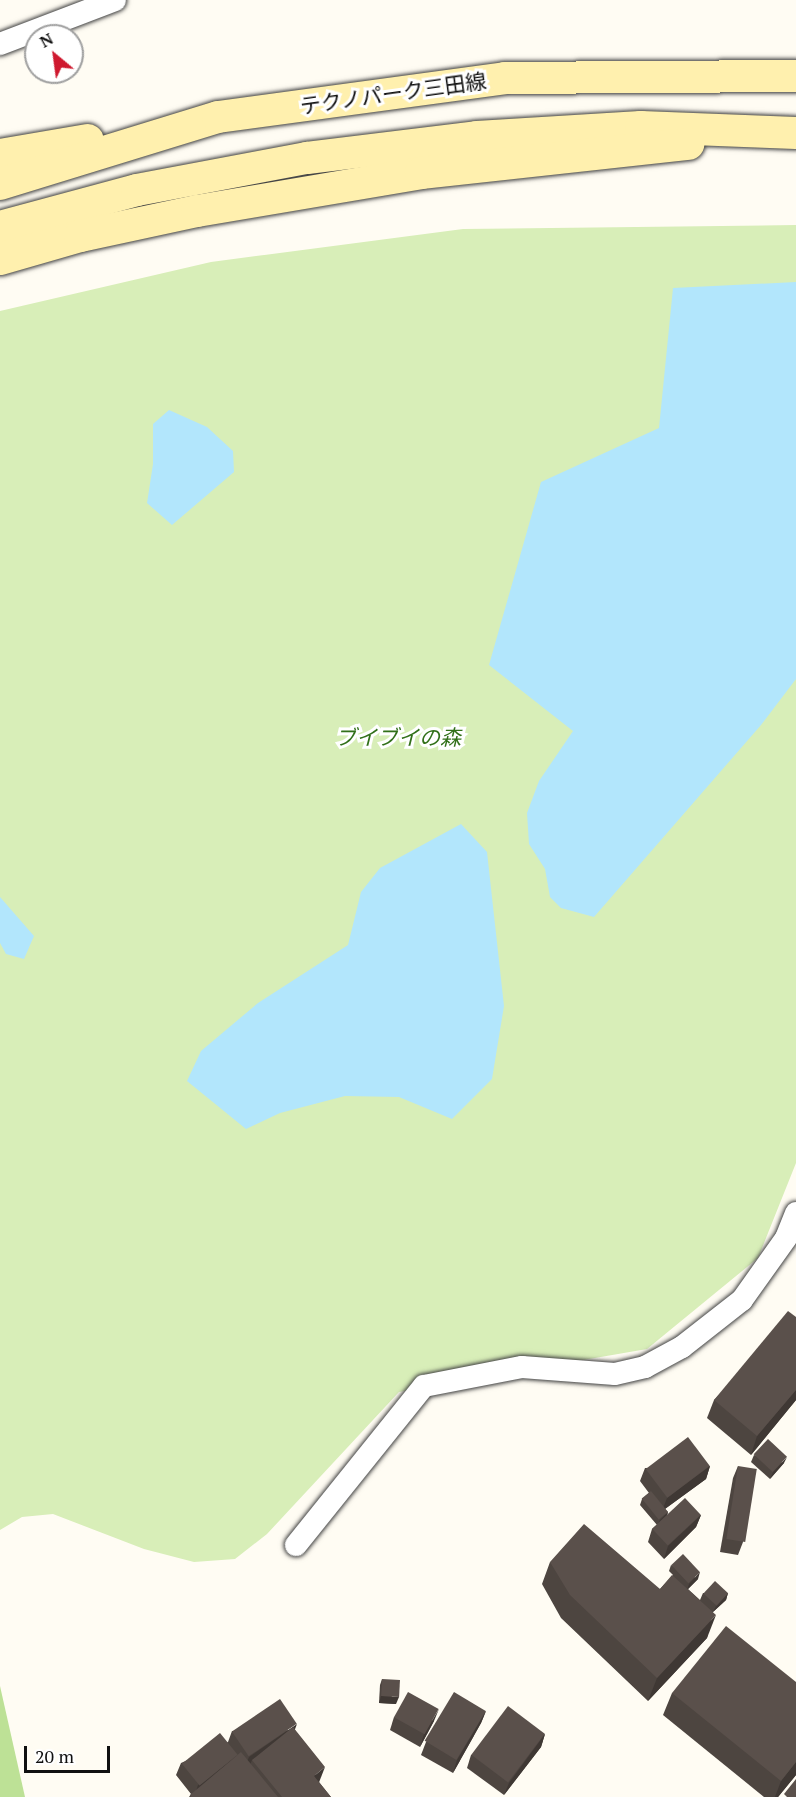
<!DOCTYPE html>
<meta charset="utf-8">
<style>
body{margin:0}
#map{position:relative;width:796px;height:1797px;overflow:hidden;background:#fffcf3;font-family:"PT Serif","Noto Sans JP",serif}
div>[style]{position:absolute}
.green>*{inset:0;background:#d8eeb8}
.forest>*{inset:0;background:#bde196}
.water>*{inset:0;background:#b2e6fc}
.roads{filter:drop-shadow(0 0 2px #434343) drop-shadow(0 0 2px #434343)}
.minor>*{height:22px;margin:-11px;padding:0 11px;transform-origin:11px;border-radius:11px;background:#fff}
.secondary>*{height:32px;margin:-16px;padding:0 16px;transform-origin:16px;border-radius:16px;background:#fff0ae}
.wall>*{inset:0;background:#4d4540}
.shaded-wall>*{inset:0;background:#3f3834}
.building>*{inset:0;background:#5a504b;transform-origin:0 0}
span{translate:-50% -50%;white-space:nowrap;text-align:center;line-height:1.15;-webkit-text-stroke:6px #fff;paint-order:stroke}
.street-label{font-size:21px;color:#101010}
.park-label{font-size:21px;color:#317019;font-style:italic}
.north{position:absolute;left:24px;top:24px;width:60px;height:60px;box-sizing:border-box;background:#fff;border:2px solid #9f9f9f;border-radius:50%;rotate:331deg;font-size:16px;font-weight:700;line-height:24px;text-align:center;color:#101010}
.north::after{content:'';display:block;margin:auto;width:21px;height:27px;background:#cf192f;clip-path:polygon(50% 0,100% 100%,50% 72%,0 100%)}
.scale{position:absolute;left:24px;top:1746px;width:86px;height:27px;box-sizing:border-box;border:3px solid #101010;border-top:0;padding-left:8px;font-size:18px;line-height:21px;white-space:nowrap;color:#101010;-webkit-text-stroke:4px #fff;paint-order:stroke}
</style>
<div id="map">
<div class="green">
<i style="clip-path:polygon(796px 225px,796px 1163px,758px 1258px,647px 1349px,399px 1392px,267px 1534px,235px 1559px,194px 1562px,144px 1549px,53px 1514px,22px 1517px,0 1530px,0 311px,211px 262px,463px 229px)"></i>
</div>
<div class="forest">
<i style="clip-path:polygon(0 1686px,25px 1797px,0 1797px)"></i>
</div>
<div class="water">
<i style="clip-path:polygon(796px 282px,796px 679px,761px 725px,594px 917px,561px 908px,550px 897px,545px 869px,529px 844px,527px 813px,539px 781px,573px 731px,489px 665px,541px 482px,659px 428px,673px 288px)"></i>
<i style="clip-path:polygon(169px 410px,207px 427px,233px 451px,234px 472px,172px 525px,147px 503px,153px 464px,153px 424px)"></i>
<i style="clip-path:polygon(461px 824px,487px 852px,504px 1006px,492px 1079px,452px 1119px,399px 1097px,345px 1096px,280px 1113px,246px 1129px,187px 1081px,201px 1051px,258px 1003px,348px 945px,361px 892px,380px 868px)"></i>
<i style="clip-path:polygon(0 897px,34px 936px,24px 959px,6px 954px,0 943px)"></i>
</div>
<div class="roads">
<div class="minor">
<i style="left:0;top:44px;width:123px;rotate:-20.9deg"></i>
<i style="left:296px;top:1545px;width:204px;rotate:-51.2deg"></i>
<i style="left:424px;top:1386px;width:100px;rotate:-11deg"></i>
<i style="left:522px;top:1367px;width:93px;rotate:4.3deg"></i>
<i style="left:615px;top:1374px;width:31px;rotate:-13deg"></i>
<i style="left:645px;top:1367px;width:42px;rotate:-28.4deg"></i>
<i style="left:682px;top:1347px;width:76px;rotate:-38.1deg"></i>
<i style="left:742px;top:1300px;width:76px;rotate:-54.6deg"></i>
<i style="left:786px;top:1238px;width:27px;rotate:-68deg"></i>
</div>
<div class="secondary">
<i style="left:0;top:155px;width:89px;rotate:-9.7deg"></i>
<i style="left:0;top:184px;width:228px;rotate:-17.1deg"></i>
<i style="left:218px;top:117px;width:290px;rotate:-7.7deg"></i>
<i style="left:505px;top:78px;width:291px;rotate:-0.4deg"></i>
<i style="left:0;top:227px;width:142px;rotate:-15.1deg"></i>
<i style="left:137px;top:190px;width:173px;rotate:-10.7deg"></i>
<i style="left:307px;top:158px;width:171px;rotate:-7deg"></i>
<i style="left:477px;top:137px;width:164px;rotate:-3.5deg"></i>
<i style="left:641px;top:127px;width:155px;rotate:2.2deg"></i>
<i style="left:0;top:259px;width:83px;rotate:-16deg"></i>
<i style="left:80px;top:236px;width:120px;rotate:-12.1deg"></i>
<i style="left:197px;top:211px;width:227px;rotate:-9.6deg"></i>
<i style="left:421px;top:173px;width:269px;rotate:-6.2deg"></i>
</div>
</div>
<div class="wall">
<i style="clip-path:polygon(796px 1317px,796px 1400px,751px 1455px,707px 1418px,714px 1400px)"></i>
<i style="clip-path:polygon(754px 1455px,784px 1463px,770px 1479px,751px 1462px)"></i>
<i style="clip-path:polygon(710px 1466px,706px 1479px,665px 1509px,668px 1512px,667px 1515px,701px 1515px,696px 1527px,664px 1559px,648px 1542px,652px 1529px,657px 1525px,640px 1505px,642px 1499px,649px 1493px,640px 1481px,645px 1468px)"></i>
<i style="clip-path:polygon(738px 1466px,743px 1542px,738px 1555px,720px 1552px,733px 1478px)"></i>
<i style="clip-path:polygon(550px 1562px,660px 1589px,673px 1575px,669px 1571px,671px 1565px,698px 1579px,688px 1589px,712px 1611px,700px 1600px,703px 1593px,728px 1593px,726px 1600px,713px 1612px,707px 1638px,648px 1701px,561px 1618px,542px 1584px)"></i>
<i style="clip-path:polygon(382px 1679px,396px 1704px,379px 1703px,380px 1685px)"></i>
<i style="clip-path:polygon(796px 1682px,796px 1775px,778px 1797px,764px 1797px,663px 1715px,672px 1693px)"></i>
<i style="clip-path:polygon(486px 1711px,481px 1723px,453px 1773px,421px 1755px,426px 1742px)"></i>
<i style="clip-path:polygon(394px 1717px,434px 1721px,420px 1747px,390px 1730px)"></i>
<i style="clip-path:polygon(295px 1730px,319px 1782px,331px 1797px,189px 1797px,191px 1794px,176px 1775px,181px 1763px,228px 1742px,232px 1731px)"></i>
<i style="clip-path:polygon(545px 1734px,541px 1747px,504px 1795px,467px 1768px,471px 1755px)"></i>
</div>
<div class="shaded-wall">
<i style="clip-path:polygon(796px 1390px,796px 1400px,751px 1455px,757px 1436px)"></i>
<i style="clip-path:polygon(787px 1457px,784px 1463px,770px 1479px,773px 1472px)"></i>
<i style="clip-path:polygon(710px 1466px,706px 1479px,662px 1511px,667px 1498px)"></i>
<i style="clip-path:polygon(668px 1512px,666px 1519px,657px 1526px,660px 1520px)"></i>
<i style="clip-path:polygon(701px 1515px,696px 1527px,664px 1559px,668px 1546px)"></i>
<i style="clip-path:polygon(700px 1572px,698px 1579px,687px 1590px,689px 1584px)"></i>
<i style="clip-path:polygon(728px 1593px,726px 1600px,713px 1612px,716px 1606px)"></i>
<i style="clip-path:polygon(716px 1615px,707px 1638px,648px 1701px,657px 1678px)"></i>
<i style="clip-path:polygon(381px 1696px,399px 1697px,396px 1704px,379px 1703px)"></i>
<i style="clip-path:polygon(439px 1709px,434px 1721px,420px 1747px,424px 1734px)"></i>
<i style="clip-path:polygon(486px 1711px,481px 1723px,453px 1773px,457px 1760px)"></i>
<i style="clip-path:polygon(297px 1724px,292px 1737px,252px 1760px,250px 1765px,244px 1769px,249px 1757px)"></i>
<i style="clip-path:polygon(545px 1734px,541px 1747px,504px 1795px,509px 1783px)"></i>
<i style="clip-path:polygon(238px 1755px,194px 1797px,198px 1785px)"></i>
<i style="clip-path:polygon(796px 1762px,796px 1775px,778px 1797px,775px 1797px,781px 1781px)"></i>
<i style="clip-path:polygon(325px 1767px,318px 1785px,314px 1776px)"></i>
</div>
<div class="building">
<i style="clip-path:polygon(788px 1311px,796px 1317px,796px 1390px,757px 1436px,714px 1400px)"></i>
<i style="left:688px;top:1437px;width:36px;height:53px;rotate:53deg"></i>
<i style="left:768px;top:1439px;width:26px;height:21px;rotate:43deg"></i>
<i style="left:738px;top:1466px;width:19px;height:74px;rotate:9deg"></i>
<i style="left:651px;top:1491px;width:27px;height:12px;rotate:51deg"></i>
<i style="left:685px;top:1498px;width:23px;height:45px;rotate:47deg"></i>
<i style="clip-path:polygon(584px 1524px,660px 1589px,672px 1575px,716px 1615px,657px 1678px,570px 1595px,550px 1562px)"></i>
<i style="left:683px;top:1554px;width:25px;height:16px;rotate:47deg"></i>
<i style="left:715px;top:1581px;width:18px;height:17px;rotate:43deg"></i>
<i style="clip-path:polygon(726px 1626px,796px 1682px,796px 1762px,781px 1781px,672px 1693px)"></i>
<i style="left:382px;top:1679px;width:18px;height:17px;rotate:3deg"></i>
<i style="left:408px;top:1692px;width:35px;height:29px;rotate:29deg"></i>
<i style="left:454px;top:1692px;width:37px;height:57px;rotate:31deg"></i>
<i style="left:280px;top:1699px;width:30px;height:58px;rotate:56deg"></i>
<i style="left:508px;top:1706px;width:46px;height:61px;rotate:37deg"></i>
<i style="clip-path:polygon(293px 1727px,325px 1767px,314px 1776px,331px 1797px,282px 1797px,252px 1760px)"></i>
<i style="left:220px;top:1733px;width:28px;height:49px;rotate:51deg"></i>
<i style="clip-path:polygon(241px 1752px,278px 1797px,191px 1797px,190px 1795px)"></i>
<i style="clip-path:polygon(796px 1779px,796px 1797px,787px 1797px,784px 1794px)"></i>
</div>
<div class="street-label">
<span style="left:393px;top:93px;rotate:-8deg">テクノパーク三田線</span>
</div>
<div class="park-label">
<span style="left:398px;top:737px">ブイブイの森</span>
</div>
<div class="north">N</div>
<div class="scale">20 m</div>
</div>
